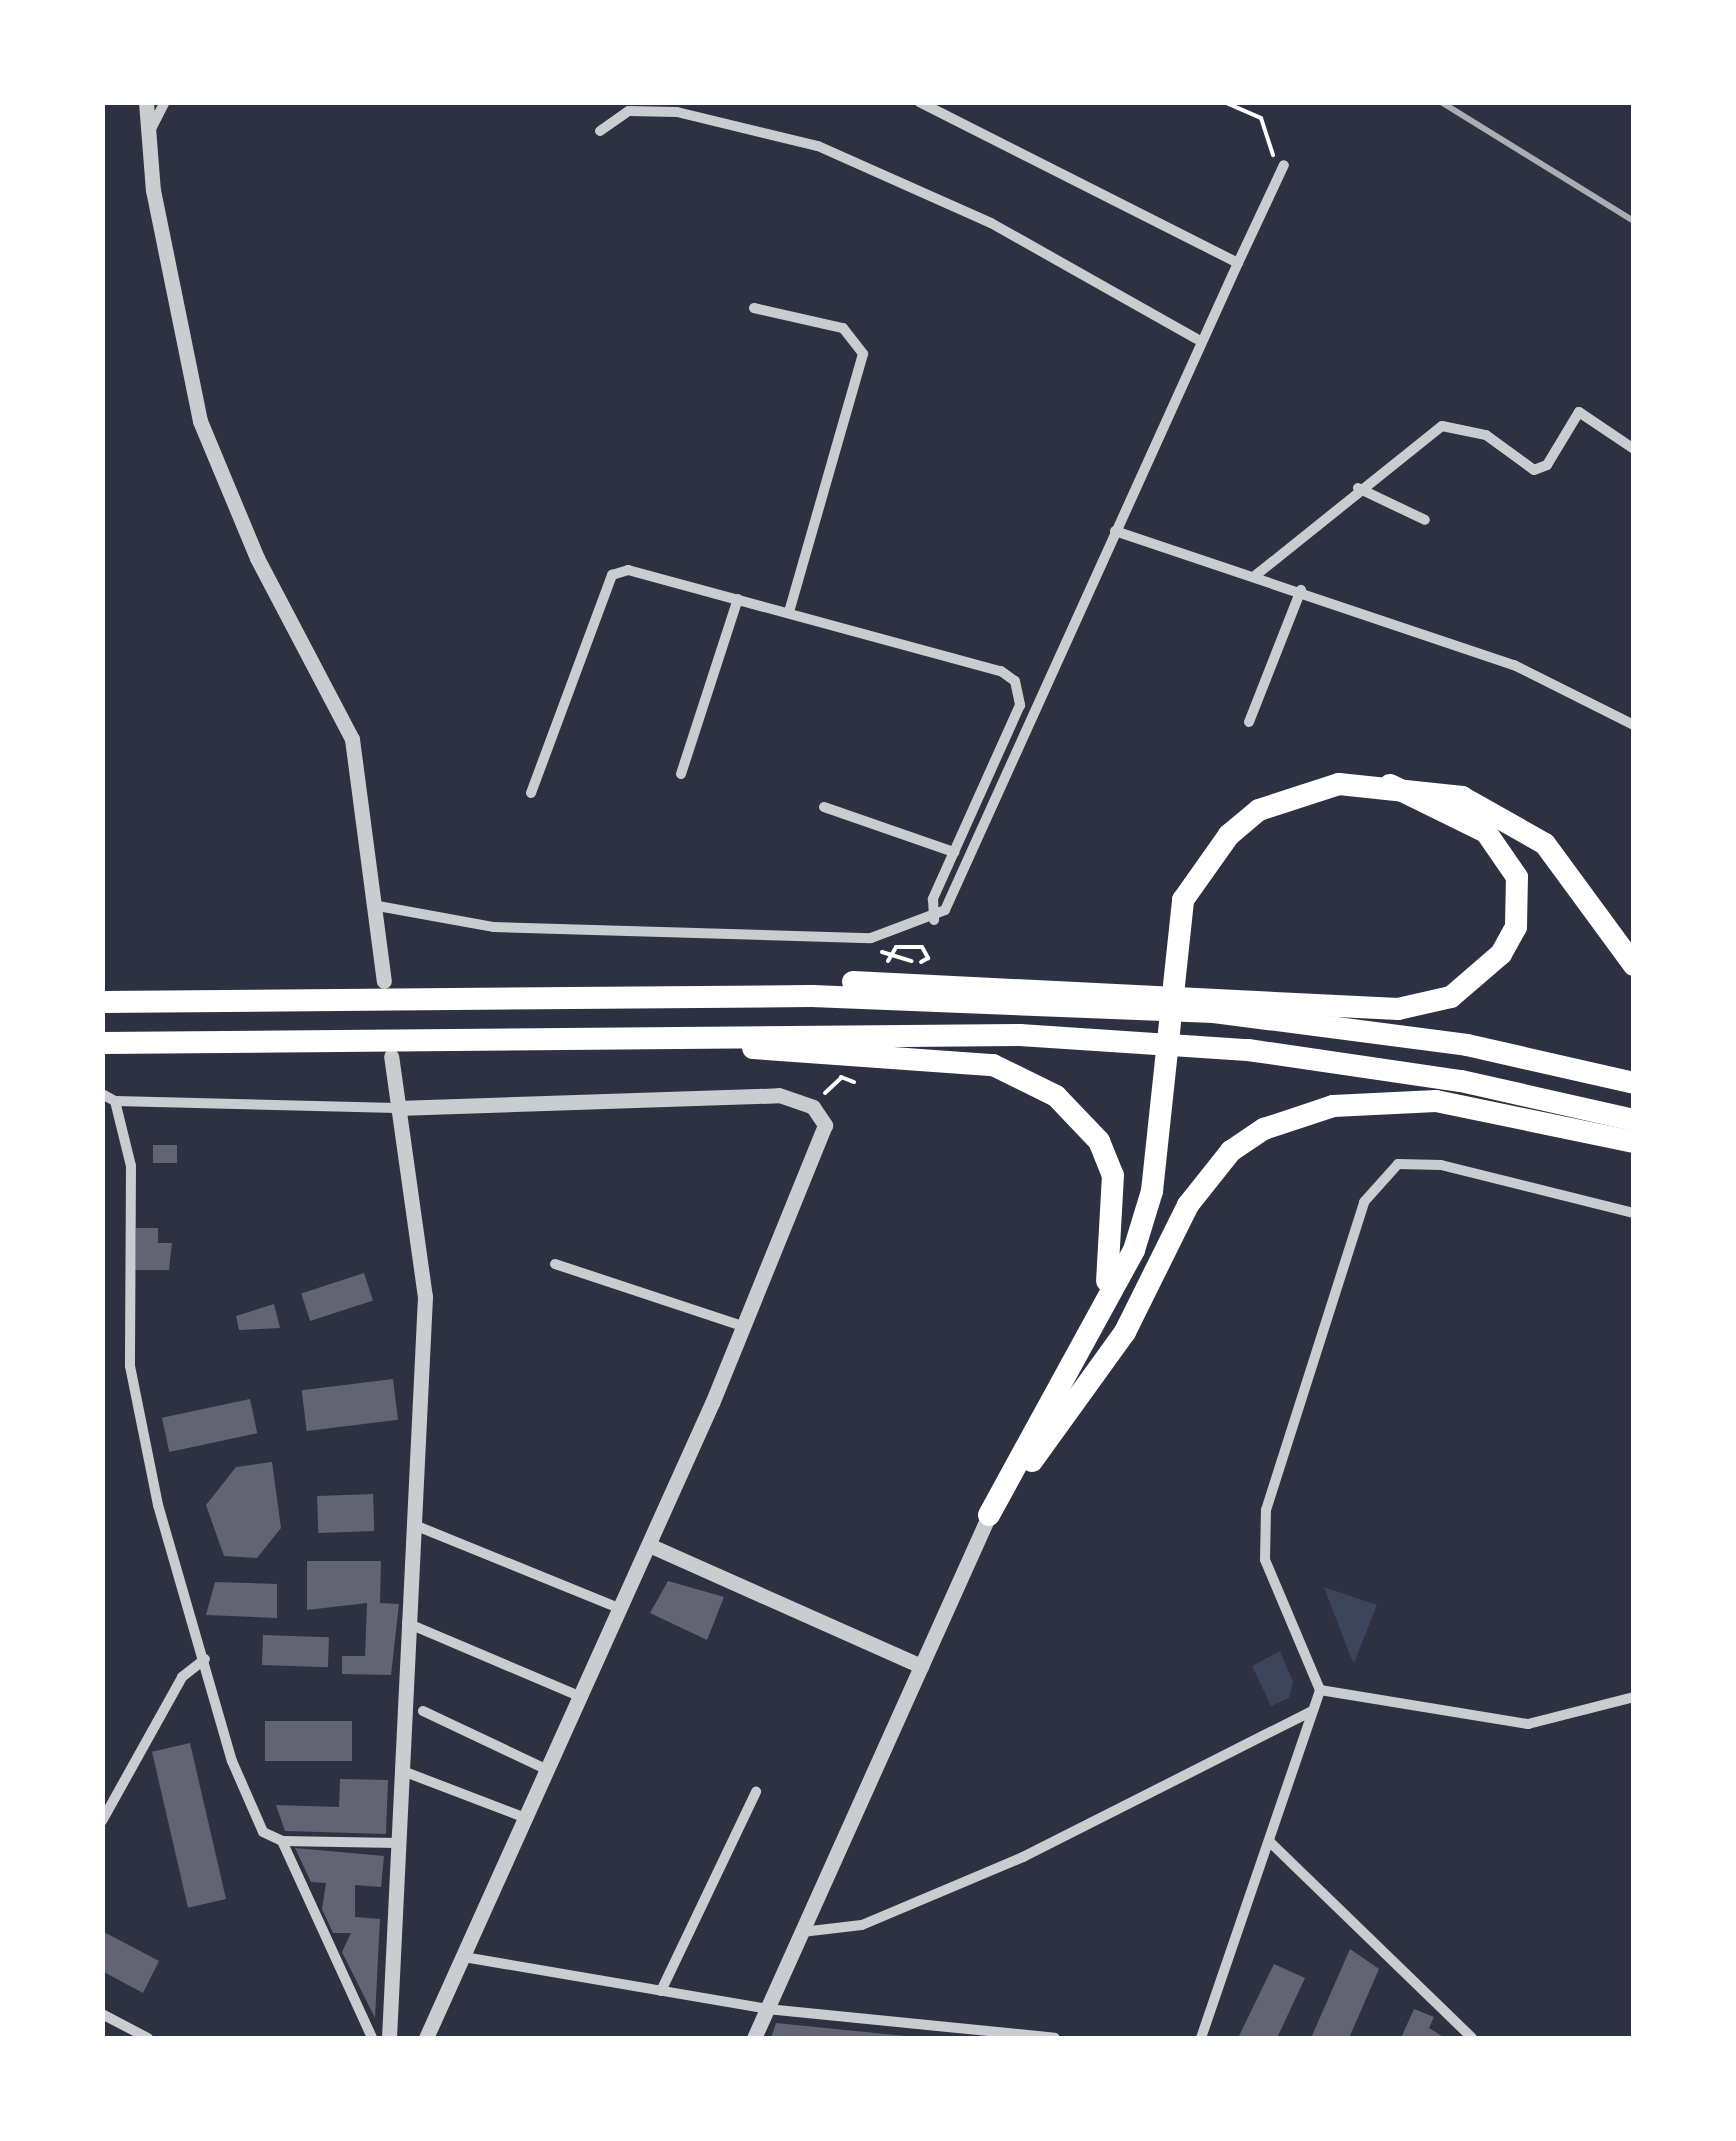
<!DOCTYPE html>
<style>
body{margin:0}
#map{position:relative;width:1736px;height:2141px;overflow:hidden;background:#2d3142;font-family:Lato,sans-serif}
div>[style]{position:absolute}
.green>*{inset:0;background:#3c4559}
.building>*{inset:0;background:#626471;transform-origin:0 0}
.path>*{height:4px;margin:-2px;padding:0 2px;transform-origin:2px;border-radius:2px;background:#fff}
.minor>*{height:10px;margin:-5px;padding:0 5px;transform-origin:5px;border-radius:5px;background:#caccd0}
.tertiary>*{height:15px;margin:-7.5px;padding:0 7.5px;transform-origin:7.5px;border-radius:7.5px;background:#caccd0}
.motorway>*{height:22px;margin:-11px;padding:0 11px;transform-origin:11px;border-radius:11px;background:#fff}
.rail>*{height:6px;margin:-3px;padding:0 3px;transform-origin:3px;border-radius:3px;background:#abadb3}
span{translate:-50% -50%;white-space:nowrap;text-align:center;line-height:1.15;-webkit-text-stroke:9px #fff;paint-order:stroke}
.frame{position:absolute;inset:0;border:105px solid #fff;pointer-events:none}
</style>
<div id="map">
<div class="green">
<i style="clip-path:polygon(1324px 1587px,1377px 1605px,1354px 1663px,1349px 1653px)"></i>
<i style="clip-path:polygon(1280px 1651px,1293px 1682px,1289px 1698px,1271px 1706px,1252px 1666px)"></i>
</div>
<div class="building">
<i style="left:153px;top:1145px;width:24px;height:18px"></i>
<i style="clip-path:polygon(136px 1228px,158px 1228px,158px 1243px,172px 1243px,169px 1270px,135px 1270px)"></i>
<i style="left:364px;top:1273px;width:29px;height:66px;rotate:72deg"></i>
<i style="clip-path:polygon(274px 1304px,280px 1328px,239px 1330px,236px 1316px)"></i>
<i style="left:393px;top:1379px;width:41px;height:92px;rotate:83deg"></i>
<i style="left:250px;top:1399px;width:35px;height:90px;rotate:78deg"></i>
<i style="clip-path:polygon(272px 1462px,281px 1528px,257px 1558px,224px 1556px,206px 1505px,236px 1467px)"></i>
<i style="left:373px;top:1494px;width:37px;height:56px;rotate:88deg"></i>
<i style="clip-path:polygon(307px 1561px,381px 1561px,380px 1603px,399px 1604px,391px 1675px,342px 1674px,342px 1656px,365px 1656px,367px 1603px,307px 1610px)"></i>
<i style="clip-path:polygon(668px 1581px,724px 1597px,707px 1640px,650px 1613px)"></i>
<i style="clip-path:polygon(215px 1582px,277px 1584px,277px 1618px,206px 1615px)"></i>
<i style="left:263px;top:1635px;width:66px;height:30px;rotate:2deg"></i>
<i style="left:265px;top:1721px;width:87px;height:40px"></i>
<i style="left:190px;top:1743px;width:160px;height:39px;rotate:77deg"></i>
<i style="clip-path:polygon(340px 1779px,388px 1780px,386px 1834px,285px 1831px,276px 1805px,339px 1807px)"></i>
<i style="clip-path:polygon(295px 1848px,384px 1856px,381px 1887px,355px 1885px,355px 1917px,380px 1919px,375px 2018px,342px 1952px,351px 1933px,333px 1933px,322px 1909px,326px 1883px,311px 1882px)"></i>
<i style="clip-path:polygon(102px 1931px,159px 1961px,143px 1993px,102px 1971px)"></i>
<i style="clip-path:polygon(1350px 1949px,1379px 1969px,1349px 2038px,1311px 2038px)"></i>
<i style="clip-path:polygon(1274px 1964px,1305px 1978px,1277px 2038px,1238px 2038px)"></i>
<i style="clip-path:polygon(1414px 2009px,1434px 2017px,1429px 2028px,1445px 2038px,1401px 2038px)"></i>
<i style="clip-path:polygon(776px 2023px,905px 2036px,905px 2038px,771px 2038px)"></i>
</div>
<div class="path">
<i style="left:1224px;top:102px;width:40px;rotate:23.4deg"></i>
<i style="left:1261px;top:118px;width:39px;rotate:72deg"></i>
<i style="left:882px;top:952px;width:31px;rotate:17deg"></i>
<i style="left:888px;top:961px;width:16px;rotate:-60deg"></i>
<i style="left:896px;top:947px;width:26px"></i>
<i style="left:922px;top:947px;width:13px;rotate:61deg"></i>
<i style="left:928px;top:958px;width:8px;rotate:150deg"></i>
<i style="left:841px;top:1077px;width:14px;rotate:21deg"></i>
<i style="left:825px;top:1093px;width:23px;rotate:-43deg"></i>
</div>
<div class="minor">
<i style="left:600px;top:131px;width:35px;rotate:-35deg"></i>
<i style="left:629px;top:111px;width:48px;rotate:1.2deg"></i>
<i style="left:677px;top:112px;width:145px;rotate:13.6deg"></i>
<i style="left:818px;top:146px;width:189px;rotate:24deg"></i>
<i style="left:991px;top:223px;width:236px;rotate:29.4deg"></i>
<i style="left:149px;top:133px;width:35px;rotate:-63deg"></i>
<i style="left:1238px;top:263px;width:108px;rotate:-64.9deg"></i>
<i style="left:754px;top:308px;width:91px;rotate:12.7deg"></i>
<i style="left:843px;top:328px;width:33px;rotate:52deg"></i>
<i style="left:863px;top:354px;width:265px;rotate:106deg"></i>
<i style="left:1358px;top:488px;width:74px;rotate:25.5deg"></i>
<i style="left:1115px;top:531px;width:421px;rotate:18.6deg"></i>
<i style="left:1514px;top:665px;width:134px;rotate:26.6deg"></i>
<i style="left:1256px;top:575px;width:238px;rotate:-38.7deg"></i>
<i style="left:1442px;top:426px;width:45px;rotate:11.6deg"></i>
<i style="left:1486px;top:435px;width:59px;rotate:36.1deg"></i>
<i style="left:1534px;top:470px;width:14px;rotate:-21deg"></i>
<i style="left:1547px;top:465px;width:62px;rotate:-58.9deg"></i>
<i style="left:1579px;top:412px;width:66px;rotate:33.9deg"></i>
<i style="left:1249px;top:722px;width:142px;rotate:-68.5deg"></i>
<i style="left:681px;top:774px;width:184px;rotate:-72deg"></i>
<i style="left:531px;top:793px;width:233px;rotate:-69.6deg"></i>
<i style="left:612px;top:575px;width:17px;rotate:-17deg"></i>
<i style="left:628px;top:570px;width:386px;rotate:15.2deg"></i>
<i style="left:1001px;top:671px;width:17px;rotate:36deg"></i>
<i style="left:1015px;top:681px;width:25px;rotate:78deg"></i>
<i style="left:1020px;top:705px;width:213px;rotate:114.2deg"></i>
<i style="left:933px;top:899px;width:21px;rotate:87deg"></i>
<i style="left:824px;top:807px;width:138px;rotate:19.1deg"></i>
<i style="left:378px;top:906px;width:118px;rotate:10.3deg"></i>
<i style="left:494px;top:927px;width:377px;rotate:1.7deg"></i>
<i style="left:871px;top:938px;width:79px;rotate:-20.7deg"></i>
<i style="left:945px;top:910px;width:710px;rotate:-65.64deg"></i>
<i style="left:1238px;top:263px;width:357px;rotate:-153.2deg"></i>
<i style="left:102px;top:1094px;width:15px;rotate:28deg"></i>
<i style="left:115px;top:1101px;width:67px;rotate:76.2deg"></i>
<i style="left:131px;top:1166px;width:200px;rotate:90.3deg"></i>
<i style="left:130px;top:1366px;width:142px;rotate:78.6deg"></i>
<i style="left:158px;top:1505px;width:266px;rotate:73.9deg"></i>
<i style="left:232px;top:1761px;width:77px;rotate:66.4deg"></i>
<i style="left:263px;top:1832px;width:21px;rotate:25deg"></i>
<i style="left:282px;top:1841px;width:217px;rotate:65.4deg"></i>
<i style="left:115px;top:1101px;width:282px;rotate:1.4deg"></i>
<i style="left:555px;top:1264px;width:198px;rotate:18.3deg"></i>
<i style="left:412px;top:1524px;width:226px;rotate:22.1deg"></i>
<i style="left:407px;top:1623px;width:189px;rotate:23deg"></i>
<i style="left:1320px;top:1690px;width:141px;rotate:-112.9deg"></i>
<i style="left:1265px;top:1560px;width:50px;rotate:-88.9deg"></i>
<i style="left:1266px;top:1510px;width:323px;rotate:-72.3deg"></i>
<i style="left:1364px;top:1202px;width:51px;rotate:-48.2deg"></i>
<i style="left:1398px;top:1164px;width:43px;rotate:1.3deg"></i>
<i style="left:1441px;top:1165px;width:199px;rotate:14deg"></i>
<i style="left:1320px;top:1690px;width:211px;rotate:9.3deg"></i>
<i style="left:1528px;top:1724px;width:109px;rotate:-14.3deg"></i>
<i style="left:423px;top:1711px;width:138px;rotate:25.3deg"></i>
<i style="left:400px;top:1770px;width:135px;rotate:20.9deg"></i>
<i style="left:102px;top:1821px;width:165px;rotate:-60.9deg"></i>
<i style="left:182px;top:1677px;width:29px;rotate:-38deg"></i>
<i style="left:282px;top:1841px;width:115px;rotate:1deg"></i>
<i style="left:1270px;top:1842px;width:281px;rotate:44.1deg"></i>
<i style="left:802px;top:1932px;width:60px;rotate:-6.7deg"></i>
<i style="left:862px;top:1925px;width:175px;rotate:-22.9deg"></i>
<i style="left:1023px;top:1857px;width:324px;rotate:-26.8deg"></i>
<i style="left:464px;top:1957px;width:307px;rotate:9.7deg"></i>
<i style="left:767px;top:2009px;width:289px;rotate:5.7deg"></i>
<i style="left:661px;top:1991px;width:221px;rotate:-64.5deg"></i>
<i style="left:102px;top:2014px;width:52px;rotate:27.6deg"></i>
<i style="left:1201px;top:2038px;width:368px;rotate:-71.1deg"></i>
</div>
<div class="tertiary">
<i style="left:146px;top:102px;width:88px;rotate:85.5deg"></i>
<i style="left:153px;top:190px;width:236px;rotate:78.5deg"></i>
<i style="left:200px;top:421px;width:148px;rotate:67.4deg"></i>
<i style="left:257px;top:558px;width:204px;rotate:62.3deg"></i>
<i style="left:352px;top:739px;width:244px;rotate:82.5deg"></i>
<i style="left:397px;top:1108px;width:382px;rotate:-1.9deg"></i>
<i style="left:779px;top:1095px;width:36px;rotate:19deg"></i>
<i style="left:813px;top:1107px;width:22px;rotate:56deg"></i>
<i style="left:825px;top:1125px;width:300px;rotate:112.1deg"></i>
<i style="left:712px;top:1403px;width:696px;rotate:114.25deg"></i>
<i style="left:649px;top:1545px;width:298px;rotate:24deg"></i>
<i style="left:389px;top:2038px;width:742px;rotate:-87.22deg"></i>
<i style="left:425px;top:1297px;width:243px;rotate:-98deg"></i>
<i style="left:754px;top:2038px;width:573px;rotate:-65.8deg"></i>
</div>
<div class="motorway">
<i style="left:853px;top:982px;width:546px;rotate:2.84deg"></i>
<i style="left:1398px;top:1009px;width:54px;rotate:-12.8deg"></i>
<i style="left:1451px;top:997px;width:66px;rotate:-40.7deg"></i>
<i style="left:1501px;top:954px;width:31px;rotate:-61deg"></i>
<i style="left:1516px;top:927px;width:50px;rotate:-88.9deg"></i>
<i style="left:1517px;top:877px;width:55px;rotate:-124.6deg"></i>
<i style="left:1486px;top:832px;width:107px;rotate:-153.9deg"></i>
<i style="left:102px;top:1002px;width:710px;rotate:-0.48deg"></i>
<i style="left:812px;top:996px;width:402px;rotate:2.3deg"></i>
<i style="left:1214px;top:1012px;width:255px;rotate:7.4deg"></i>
<i style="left:1467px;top:1045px;width:171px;rotate:12.8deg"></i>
<i style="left:102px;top:1043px;width:918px;rotate:-0.5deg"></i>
<i style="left:1020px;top:1035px;width:228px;rotate:3.8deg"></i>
<i style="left:1248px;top:1050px;width:215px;rotate:8.3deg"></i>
<i style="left:1461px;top:1081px;width:177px;rotate:12.7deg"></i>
<i style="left:753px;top:1048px;width:241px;rotate:4.1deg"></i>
<i style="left:993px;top:1065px;width:70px;rotate:26.2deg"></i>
<i style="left:1056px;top:1096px;width:62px;rotate:46.3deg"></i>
<i style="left:1099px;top:1141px;width:37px;rotate:68deg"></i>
<i style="left:1113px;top:1175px;width:106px;rotate:93.2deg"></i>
<i style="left:1032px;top:1461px;width:159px;rotate:-54.2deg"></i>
<i style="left:1125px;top:1332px;width:142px;rotate:-63.6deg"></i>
<i style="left:1188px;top:1205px;width:69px;rotate:-51.5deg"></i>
<i style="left:1231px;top:1151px;width:40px;rotate:-34deg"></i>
<i style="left:1264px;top:1129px;width:73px;rotate:-18.4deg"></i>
<i style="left:1333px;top:1106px;width:103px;rotate:-2.8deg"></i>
<i style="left:1436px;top:1101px;width:202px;rotate:11.7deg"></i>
<i style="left:989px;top:1515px;width:302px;rotate:-61.3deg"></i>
<i style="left:1134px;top:1250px;width:62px;rotate:-73deg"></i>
<i style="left:1152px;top:1191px;width:293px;rotate:-83.9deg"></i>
<i style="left:1183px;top:900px;width:80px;rotate:-54.7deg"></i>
<i style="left:1229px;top:835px;width:39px;rotate:-40deg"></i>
<i style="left:1259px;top:810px;width:84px;rotate:-18deg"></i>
<i style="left:1339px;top:784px;width:124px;rotate:6deg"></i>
<i style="left:1462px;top:797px;width:95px;rotate:29.5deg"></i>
<i style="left:1545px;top:844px;width:150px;rotate:53.7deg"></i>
</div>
<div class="rail">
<i style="left:1441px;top:102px;width:227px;rotate:31.7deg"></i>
</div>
<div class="frame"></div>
</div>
